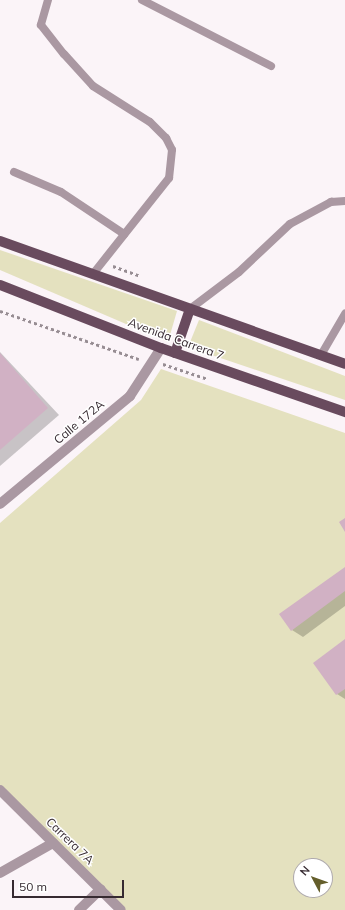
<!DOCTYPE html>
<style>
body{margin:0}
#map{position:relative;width:345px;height:910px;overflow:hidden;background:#fbf4f8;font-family:Mulish,sans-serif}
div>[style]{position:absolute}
.green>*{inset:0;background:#e4e1bf}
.shadow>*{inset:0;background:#0003}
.building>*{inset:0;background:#d1b1c4}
.path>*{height:2.5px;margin-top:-1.25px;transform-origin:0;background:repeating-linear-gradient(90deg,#978d93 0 3px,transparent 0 6px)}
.lane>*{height:8px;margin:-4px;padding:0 4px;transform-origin:4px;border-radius:4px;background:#aa98a2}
.street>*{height:10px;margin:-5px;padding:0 5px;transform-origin:5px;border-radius:5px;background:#aa98a2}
.primary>*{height:10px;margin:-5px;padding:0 5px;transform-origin:5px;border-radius:5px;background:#694b5e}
span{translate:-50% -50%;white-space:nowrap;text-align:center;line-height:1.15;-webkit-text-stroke:3px #fff;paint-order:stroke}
.street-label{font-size:12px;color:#362a31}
.north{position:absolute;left:293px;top:858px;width:40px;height:40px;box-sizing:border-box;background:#fff;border:1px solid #afaaad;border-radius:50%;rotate:311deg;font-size:11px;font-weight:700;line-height:16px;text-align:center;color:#362a31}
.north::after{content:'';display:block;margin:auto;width:14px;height:18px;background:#645e2b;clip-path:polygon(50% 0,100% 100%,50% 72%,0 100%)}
.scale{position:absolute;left:12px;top:880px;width:112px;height:18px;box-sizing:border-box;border:2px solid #362a31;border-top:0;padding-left:5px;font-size:12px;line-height:14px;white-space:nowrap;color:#362a31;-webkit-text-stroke:3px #fff;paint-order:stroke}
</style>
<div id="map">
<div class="green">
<i style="clip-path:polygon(0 250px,177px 311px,168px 342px,0 270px)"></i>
<i style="clip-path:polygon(199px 320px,345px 376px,345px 400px,188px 347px)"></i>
<i style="clip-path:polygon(evenodd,161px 369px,345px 433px,345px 910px,120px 910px,0 796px,0 523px,141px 400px,161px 369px,301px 866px,325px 866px,325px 890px,301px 890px,301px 866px)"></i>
</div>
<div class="shadow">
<i style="clip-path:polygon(0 352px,59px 415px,0 466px)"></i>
<i style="clip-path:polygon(345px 568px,345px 606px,303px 637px,292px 630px)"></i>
<i style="clip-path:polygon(345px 641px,345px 699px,337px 694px)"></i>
</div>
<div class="building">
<i style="clip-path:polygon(0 353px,48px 408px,0 450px)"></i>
<i style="clip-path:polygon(345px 518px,345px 532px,339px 522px)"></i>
<i style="clip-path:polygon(345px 567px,345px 591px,291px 631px,279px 614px)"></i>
<i style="clip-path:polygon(345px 639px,345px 689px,336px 695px,313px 663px)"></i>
</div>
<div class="path">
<i style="left:113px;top:266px;width:29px;rotate:20deg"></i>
<i style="left:0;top:311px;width:147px;rotate:19.1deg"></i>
<i style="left:163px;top:364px;width:47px;rotate:18.4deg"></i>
</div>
<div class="lane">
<i style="left:48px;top:0;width:26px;rotate:106deg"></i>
<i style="left:41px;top:25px;width:37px;rotate:52deg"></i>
<i style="left:64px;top:54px;width:43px;rotate:47.8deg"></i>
<i style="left:93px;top:86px;width:67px;rotate:32.3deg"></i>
<i style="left:150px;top:122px;width:23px;rotate:45deg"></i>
<i style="left:166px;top:138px;width:13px;rotate:63deg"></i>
<i style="left:172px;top:150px;width:28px;rotate:96deg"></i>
<i style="left:169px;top:178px;width:122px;rotate:128.4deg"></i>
<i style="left:142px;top:0;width:145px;rotate:27.1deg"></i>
<i style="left:14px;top:172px;width:51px;rotate:23.1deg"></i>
<i style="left:61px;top:192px;width:76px;rotate:33.7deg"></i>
<i style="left:190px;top:309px;width:61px;rotate:-37.1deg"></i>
<i style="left:239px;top:272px;width:70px;rotate:-43.3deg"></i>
<i style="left:290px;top:224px;width:47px;rotate:-28.2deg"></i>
<i style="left:331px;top:202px;width:14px;rotate:-4deg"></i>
<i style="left:321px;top:355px;width:48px;rotate:-59.7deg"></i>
</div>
<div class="street">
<i style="left:0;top:504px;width:169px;rotate:-39.7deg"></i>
<i style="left:130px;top:396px;width:57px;rotate:-57.1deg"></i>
<i style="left:0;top:790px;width:170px;rotate:44.8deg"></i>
<i style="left:0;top:873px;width:61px;rotate:-29.5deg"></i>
<i style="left:79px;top:910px;width:30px;rotate:-44deg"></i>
</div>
<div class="primary">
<i style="left:0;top:241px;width:366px;rotate:19.6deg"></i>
<i style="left:0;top:285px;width:173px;rotate:21.4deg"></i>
<i style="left:161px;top:348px;width:195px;rotate:19.2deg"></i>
<i style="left:175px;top:353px;width:46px;rotate:-71.2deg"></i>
</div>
<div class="street-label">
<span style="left:176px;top:339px;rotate:20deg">Avenida Carrera 7</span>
<span style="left:79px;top:422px;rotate:-40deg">Calle 172A</span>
<span style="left:70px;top:841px;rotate:44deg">Carrera 7A</span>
</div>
<div class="north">N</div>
<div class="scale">50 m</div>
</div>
